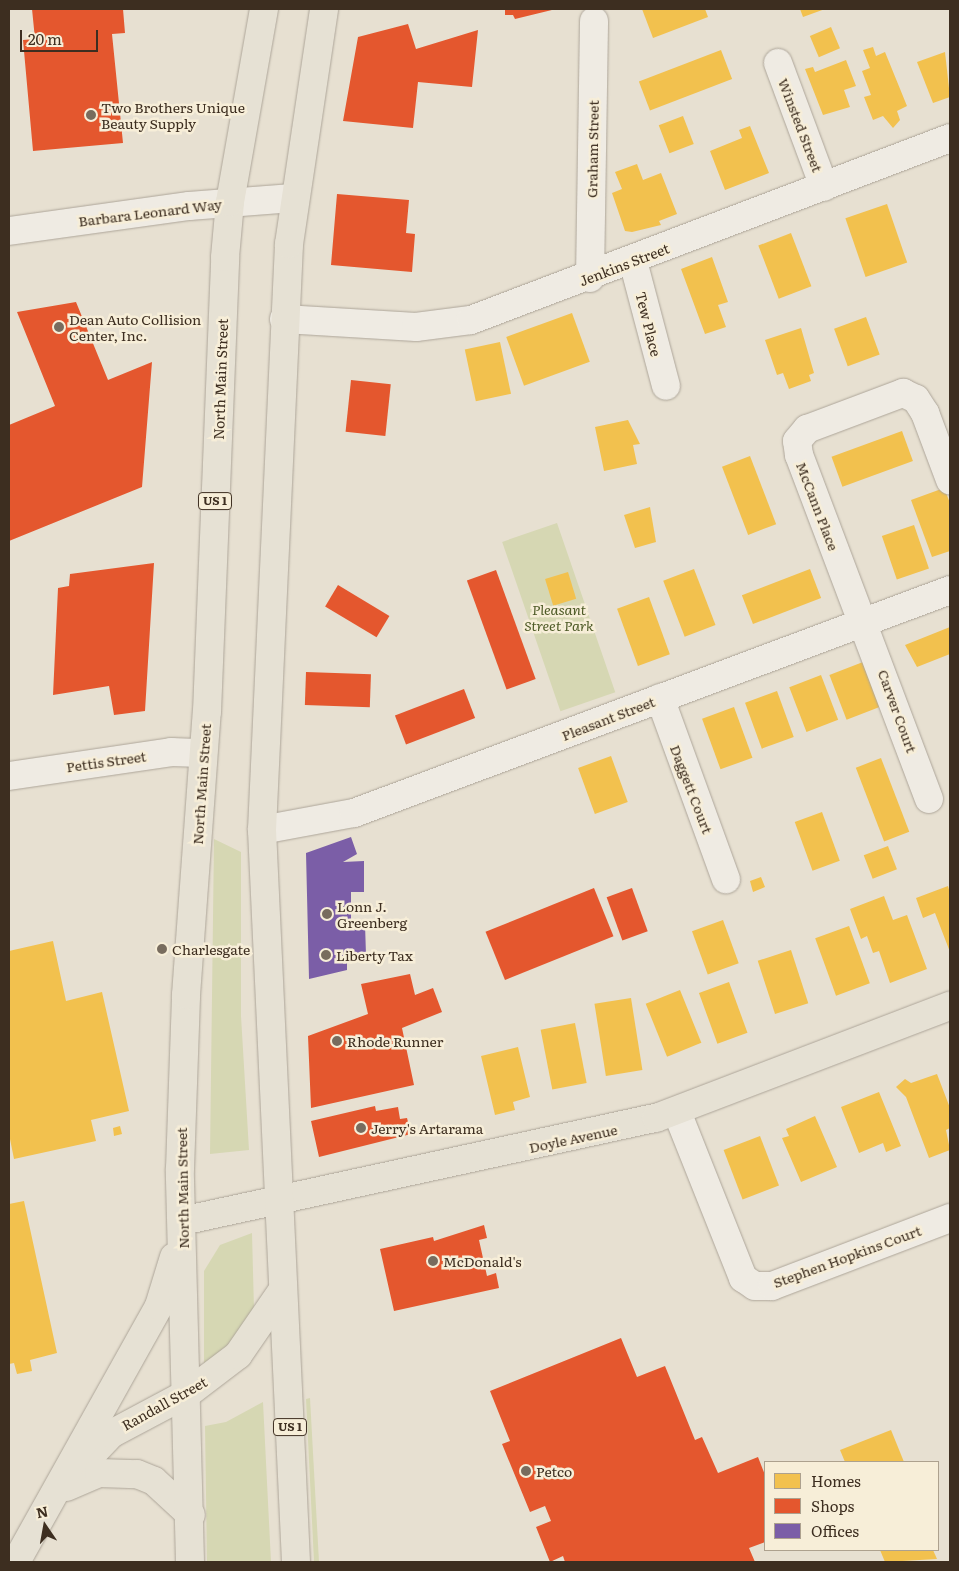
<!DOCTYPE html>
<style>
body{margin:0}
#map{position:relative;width:959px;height:1571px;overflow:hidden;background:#e7e0d1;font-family:Literata,serif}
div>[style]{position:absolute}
.green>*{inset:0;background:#d6d7b3;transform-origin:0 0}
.homes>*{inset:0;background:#f2c14e;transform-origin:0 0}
.shops>*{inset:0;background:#e4572e;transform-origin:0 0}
.offices>*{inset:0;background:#7b5ea7}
.roads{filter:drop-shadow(0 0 1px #ada599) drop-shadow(0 0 1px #ada599)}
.minor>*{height:28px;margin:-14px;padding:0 14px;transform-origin:14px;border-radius:14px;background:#efebe3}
.major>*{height:28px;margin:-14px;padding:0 14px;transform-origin:14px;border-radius:14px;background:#e6e1d4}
.dots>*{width:14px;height:14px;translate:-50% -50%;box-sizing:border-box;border:2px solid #f7eed8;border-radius:50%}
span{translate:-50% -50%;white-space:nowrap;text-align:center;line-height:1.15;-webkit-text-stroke:5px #f7eed8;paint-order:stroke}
.shield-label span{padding:1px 4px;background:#f7eed8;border:1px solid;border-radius:4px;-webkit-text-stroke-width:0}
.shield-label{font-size:12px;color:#3d2e20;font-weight:700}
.poi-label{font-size:14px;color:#3d2e20}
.left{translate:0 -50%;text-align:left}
.street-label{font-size:14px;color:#3d2e20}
.park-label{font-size:14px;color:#4d5a26;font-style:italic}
.frame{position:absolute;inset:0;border:10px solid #3d2e20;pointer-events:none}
.legend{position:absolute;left:764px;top:1461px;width:175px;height:90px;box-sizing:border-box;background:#f7eed8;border:1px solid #ada18e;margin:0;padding:6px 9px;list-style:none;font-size:15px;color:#3d2e20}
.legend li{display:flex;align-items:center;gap:10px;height:25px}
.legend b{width:25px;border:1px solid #ada18e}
.north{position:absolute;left:20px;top:1501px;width:50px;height:50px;-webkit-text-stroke:4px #f7eed8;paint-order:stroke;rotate:348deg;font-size:14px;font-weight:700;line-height:20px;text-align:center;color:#3d2e20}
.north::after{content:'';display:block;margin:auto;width:18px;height:22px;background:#3d2e20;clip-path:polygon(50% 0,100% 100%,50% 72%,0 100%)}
.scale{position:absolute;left:20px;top:30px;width:78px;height:22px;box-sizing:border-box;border:2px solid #3d2e20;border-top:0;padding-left:6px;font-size:15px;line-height:18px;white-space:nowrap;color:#3d2e20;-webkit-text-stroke:4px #f7eed8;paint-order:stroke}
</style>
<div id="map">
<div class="green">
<i style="left:557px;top:523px;width:179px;height:58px;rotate:71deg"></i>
<i style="clip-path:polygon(214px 839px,241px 852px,241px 1016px,249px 1150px,210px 1154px)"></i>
<i style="clip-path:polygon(252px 1233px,254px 1309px,222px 1353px,204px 1365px,204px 1271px,220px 1245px)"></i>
<i style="clip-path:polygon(310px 1398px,319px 1562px,314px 1562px,306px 1399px)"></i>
<i style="clip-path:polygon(263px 1402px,271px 1562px,207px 1562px,205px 1426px,226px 1422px)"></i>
</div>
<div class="homes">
<i style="clip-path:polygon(642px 9px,705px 9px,708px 17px,653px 38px)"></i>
<i style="clip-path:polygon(800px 9px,825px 9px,803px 17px)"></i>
<i style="left:831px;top:27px;width:23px;height:23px;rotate:67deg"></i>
<i style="clip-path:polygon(873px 47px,876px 56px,885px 52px,907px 106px,897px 111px,900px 120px,893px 128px,883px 116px,873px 120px,864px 97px,871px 95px,862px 71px,870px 68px,863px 50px)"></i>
<i style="left:721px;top:50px;width:31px;height:88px;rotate:69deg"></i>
<i style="clip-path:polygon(945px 52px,950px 97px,933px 103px,917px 62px)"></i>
<i style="clip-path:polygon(846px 60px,856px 86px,844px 90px,850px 107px,823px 115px,805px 69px,813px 67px,815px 72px)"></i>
<i style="left:683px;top:116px;width:30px;height:26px;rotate:69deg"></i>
<i style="clip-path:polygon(750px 126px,769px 173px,725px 190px,710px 151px,742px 138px,739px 130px)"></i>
<i style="clip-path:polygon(637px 164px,643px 180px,661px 173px,677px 214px,659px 221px,661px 225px,632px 232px,625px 231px,612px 193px,622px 189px,615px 172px)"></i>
<i style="left:887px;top:204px;width:62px;height:44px;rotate:71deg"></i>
<i style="left:791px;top:233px;width:57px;height:35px;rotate:69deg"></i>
<i style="clip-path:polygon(712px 257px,728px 302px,718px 305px,726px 327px,705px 334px,681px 269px)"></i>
<i style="left:572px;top:313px;width:52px;height:70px;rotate:70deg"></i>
<i style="left:866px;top:317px;width:40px;height:34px;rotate:70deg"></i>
<i style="clip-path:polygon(801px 328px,814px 373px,809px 375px,811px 381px,789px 389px,783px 373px,777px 375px,765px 340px)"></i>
<i style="left:500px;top:342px;width:53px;height:36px;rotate:78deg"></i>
<i style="clip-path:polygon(628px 420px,640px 444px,633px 445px,637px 464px,604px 471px,595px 427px)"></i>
<i style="left:902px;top:431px;width:32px;height:75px;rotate:70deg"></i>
<i style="left:750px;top:456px;width:73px;height:30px;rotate:69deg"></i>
<i style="clip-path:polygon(944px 488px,950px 503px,950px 551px,932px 557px,911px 500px)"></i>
<i style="clip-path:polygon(650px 507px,656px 542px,635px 548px,624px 515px)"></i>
<i style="left:914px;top:525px;width:46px;height:34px;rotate:71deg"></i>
<i style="left:694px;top:569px;width:60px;height:33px;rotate:69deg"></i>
<i style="left:810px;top:569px;width:31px;height:73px;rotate:69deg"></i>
<i style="left:568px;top:572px;width:28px;height:24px;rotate:73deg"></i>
<i style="left:649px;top:597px;width:61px;height:34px;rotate:70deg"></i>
<i style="clip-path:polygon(950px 627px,950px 654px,917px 667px,905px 645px)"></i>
<i style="left:863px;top:662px;width:48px;height:36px;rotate:69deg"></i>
<i style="left:821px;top:675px;width:48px;height:34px;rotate:69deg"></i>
<i style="left:777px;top:691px;width:49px;height:34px;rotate:70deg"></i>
<i style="left:734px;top:707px;width:54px;height:34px;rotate:70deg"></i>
<i style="left:611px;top:756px;width:49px;height:35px;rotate:70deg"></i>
<i style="left:881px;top:758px;width:79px;height:27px;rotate:69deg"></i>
<i style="left:822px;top:812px;width:52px;height:29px;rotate:70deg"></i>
<i style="left:888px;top:846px;width:25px;height:26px;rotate:69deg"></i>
<i style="clip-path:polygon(761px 877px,765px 887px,753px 892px,750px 881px)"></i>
<i style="clip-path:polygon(948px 886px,950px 893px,950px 952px,935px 913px,923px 918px,916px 898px)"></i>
<i style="clip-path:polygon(884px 896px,893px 920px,907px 915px,927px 969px,890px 983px,879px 951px,873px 953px,867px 936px,861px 939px,850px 909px)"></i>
<i style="left:723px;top:920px;width:46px;height:33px;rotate:70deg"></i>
<i style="left:849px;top:926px;width:61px;height:36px;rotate:70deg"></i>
<i style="clip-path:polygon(53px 941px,66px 1001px,102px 992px,129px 1111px,91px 1120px,96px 1141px,14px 1159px,9px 1134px,9px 951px)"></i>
<i style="left:791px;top:950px;width:56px;height:35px;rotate:72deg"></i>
<i style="left:729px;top:982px;width:54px;height:32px;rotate:70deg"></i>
<i style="left:680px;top:990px;width:57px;height:37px;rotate:68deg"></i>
<i style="left:631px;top:998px;width:73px;height:37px;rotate:81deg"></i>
<i style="left:575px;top:1023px;width:61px;height:35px;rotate:79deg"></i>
<i style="clip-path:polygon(518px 1047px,530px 1097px,513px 1102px,515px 1110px,495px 1115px,481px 1056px)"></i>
<i style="clip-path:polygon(937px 1074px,950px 1108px,950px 1128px,946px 1130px,950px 1150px,929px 1158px,906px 1097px,896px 1087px,905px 1079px,911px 1083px)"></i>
<i style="clip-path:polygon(879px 1092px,901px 1146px,886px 1152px,883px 1143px,859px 1153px,841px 1107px)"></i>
<i style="clip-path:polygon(815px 1116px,837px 1167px,801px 1182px,782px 1138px,789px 1136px,786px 1129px)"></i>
<i style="clip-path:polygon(120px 1126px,122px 1134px,114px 1136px,113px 1128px)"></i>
<i style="left:760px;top:1136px;width:53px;height:39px;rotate:69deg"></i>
<i style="clip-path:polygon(24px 1201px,57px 1353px,30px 1360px,32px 1371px,17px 1374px,14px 1363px,9px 1364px,9px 1204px)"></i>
<i style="clip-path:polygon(891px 1430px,904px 1462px,845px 1462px,840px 1450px)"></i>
<i style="clip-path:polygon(880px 1550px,933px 1550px,937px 1559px,885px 1562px)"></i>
</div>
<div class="shops">
<i style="clip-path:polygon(32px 9px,123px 9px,125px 33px,112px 34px,123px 143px,33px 151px,23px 40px,35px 39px)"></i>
<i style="clip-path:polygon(505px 9px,556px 9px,515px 19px,513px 15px,505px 15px)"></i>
<i style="clip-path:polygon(408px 24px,416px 49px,478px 30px,472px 87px,418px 82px,413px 128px,343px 121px,358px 37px)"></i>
<i style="clip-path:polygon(337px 194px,409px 200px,406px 233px,415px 234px,412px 272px,331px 265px)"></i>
<i style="clip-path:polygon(76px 302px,108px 380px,152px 362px,142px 487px,9px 541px,9px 425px,55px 406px,17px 312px)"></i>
<i style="left:351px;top:380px;width:40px;height:52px;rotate:6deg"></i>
<i style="clip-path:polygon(154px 563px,145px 711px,114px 715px,109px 686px,53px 695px,58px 588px,69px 586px,70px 574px)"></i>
<i style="left:496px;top:570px;width:116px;height:31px;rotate:70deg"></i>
<i style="left:338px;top:585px;width:60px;height:25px;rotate:31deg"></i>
<i style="left:306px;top:672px;width:65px;height:33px;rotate:2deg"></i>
<i style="left:464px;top:689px;width:31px;height:74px;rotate:69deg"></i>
<i style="left:594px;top:888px;width:52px;height:117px;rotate:68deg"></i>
<i style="left:632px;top:888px;width:46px;height:27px;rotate:70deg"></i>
<i style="clip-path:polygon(410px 974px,415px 995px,433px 988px,442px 1012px,402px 1028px,414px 1085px,311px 1108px,308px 1036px,368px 1014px,361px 984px)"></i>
<i style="clip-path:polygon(375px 1106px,376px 1111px,398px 1107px,400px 1119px,407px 1118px,411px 1134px,319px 1157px,311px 1121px)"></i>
<i style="clip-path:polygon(484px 1225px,487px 1238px,479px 1240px,487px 1276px,496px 1273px,499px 1288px,394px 1311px,380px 1249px,433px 1237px,434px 1241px)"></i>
<i style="clip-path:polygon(621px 1338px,637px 1377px,665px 1366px,695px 1440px,702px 1437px,718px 1473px,758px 1457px,765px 1475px,765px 1542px,749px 1548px,755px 1562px,565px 1562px,563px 1556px,550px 1562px,536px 1527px,551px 1521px,545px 1506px,530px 1512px,502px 1444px,510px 1441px,490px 1391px)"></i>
</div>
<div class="offices">
<i style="clip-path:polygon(351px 837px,357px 854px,343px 862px,364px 861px,364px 892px,351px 892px,351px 924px,365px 924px,366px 955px,347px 955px,347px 970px,309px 979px,306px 853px)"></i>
</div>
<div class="roads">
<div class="minor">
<i style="left:778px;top:63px;width:132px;rotate:69.6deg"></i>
<i style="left:9px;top:231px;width:182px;rotate:-7.9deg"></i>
<i style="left:189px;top:206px;width:104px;rotate:-4.4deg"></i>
<i style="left:633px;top:261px;width:129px;rotate:75.2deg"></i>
<i style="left:590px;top:278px;width:257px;rotate:-89.1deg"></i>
<i style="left:284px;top:319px;width:132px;rotate:3.5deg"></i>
<i style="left:416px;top:327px;width:55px;rotate:-7.3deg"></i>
<i style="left:471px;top:320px;width:512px;rotate:-20.8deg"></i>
<i style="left:660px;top:698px;width:193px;rotate:70deg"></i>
<i style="left:9px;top:776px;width:164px;rotate:-8.4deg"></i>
<i style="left:171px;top:752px;width:32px;rotate:2deg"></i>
<i style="left:929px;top:799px;width:368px;rotate:-110.7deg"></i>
<i style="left:799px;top:455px;width:14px;rotate:-98deg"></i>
<i style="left:797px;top:441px;width:16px;rotate:-50deg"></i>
<i style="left:807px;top:429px;width:103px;rotate:-20.6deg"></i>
<i style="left:903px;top:393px;width:14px;rotate:25deg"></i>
<i style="left:916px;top:399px;width:17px;rotate:57deg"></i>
<i style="left:925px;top:413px;width:72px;rotate:69.5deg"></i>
<i style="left:262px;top:830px;width:94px;rotate:-10.5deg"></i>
<i style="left:354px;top:813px;width:636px;rotate:-20.51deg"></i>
<i style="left:677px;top:1112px;width:179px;rotate:68.3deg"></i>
<i style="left:743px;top:1278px;width:14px;rotate:34deg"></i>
<i style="left:755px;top:1286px;width:17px"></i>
<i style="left:772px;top:1286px;width:191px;rotate:-20.9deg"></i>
</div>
<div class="major">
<i style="left:182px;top:1221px;width:485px;rotate:-12.3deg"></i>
<i style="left:656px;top:1118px;width:315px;rotate:-20.9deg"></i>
<i style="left:77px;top:1470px;width:50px;rotate:-46.6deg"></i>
<i style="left:111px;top:1434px;width:87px;rotate:-28deg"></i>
<i style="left:188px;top:1393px;width:63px;rotate:-37.2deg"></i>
<i style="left:238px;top:1355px;width:78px;rotate:-55.5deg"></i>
<i style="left:66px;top:1487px;width:36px;rotate:-23deg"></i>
<i style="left:99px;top:1473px;width:38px;rotate:2deg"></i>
<i style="left:137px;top:1474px;width:18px;rotate:22deg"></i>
<i style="left:154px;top:1481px;width:50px;rotate:42.6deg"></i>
<i style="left:16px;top:1562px;width:293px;rotate:-60.8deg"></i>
<i style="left:159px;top:1306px;width:51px;rotate:-73deg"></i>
<i style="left:190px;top:1562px;width:393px;rotate:-91.5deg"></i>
<i style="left:180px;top:1169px;width:174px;rotate:-88deg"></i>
<i style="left:186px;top:995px;width:284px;rotate:-85.8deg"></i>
<i style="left:207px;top:712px;width:455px;rotate:-87.7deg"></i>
<i style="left:225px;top:257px;width:55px;rotate:-84.8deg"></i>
<i style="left:230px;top:202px;width:196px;rotate:-80deg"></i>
<i style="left:296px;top:1562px;width:733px;rotate:-92.66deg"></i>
<i style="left:262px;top:830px;width:587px;rotate:-87.36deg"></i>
<i style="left:289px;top:244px;width:238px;rotate:-81.5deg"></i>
</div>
</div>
<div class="dots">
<i style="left:91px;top:115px;background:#786c5e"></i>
<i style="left:59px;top:327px;background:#786c5e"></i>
<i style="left:327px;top:914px;background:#786c5e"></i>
<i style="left:162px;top:949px;background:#786c5e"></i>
<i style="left:326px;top:955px;background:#786c5e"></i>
<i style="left:337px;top:1041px;background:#786c5e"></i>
<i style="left:361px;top:1128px;background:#786c5e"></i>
<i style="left:433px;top:1261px;background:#786c5e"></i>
<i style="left:526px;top:1471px;background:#786c5e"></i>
</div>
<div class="shield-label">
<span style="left:215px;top:501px">US 1</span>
<span style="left:290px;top:1427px">US 1</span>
</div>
<div class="poi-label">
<span class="left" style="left:101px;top:115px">Two Brothers Unique<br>Beauty Supply</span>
<span class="left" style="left:69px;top:327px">Dean Auto Collision<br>Center, Inc.</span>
<span class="left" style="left:337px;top:914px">Lonn J.<br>Greenberg</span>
<span class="left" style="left:172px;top:949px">Charlesgate</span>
<span class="left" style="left:336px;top:955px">Liberty Tax</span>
<span class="left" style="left:347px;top:1041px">Rhode Runner</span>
<span class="left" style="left:371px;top:1128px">Jerry's Artarama</span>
<span class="left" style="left:443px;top:1261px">McDonald's</span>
<span class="left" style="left:536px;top:1471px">Petco</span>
</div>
<div class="street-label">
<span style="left:801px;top:125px;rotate:69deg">Winsted Street</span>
<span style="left:592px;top:149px;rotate:-89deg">Graham Street</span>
<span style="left:150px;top:212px;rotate:-7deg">Barbara Leonard Way</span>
<span style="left:624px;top:264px;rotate:-21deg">Jenkins Street</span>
<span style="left:649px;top:324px;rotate:76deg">Tew Place</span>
<span style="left:220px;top:379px;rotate:-88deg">North Main Street</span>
<span style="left:818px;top:506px;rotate:69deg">McCann Place</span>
<span style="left:898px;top:711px;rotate:70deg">Carver Court</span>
<span style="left:608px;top:718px;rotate:-21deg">Pleasant Street</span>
<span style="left:106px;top:761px;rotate:-8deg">Pettis Street</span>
<span style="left:201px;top:784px;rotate:-86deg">North Main Street</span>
<span style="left:692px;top:789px;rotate:69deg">Daggett Court</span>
<span style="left:573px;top:1138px;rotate:-12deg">Doyle Avenue</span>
<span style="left:182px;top:1188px;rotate:-91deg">North Main Street</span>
<span style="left:847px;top:1256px;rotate:-20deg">Stephen Hopkins Court</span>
<span style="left:164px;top:1403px;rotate:-29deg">Randall Street</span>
</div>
<div class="park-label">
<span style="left:559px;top:617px">Pleasant<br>Street Park</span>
</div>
<div class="frame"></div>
<ul class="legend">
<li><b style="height:14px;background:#f2c14e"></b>Homes</li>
<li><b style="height:14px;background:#e4572e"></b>Shops</li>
<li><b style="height:14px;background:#7b5ea7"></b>Offices</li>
</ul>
<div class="north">N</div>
<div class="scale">20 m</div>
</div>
